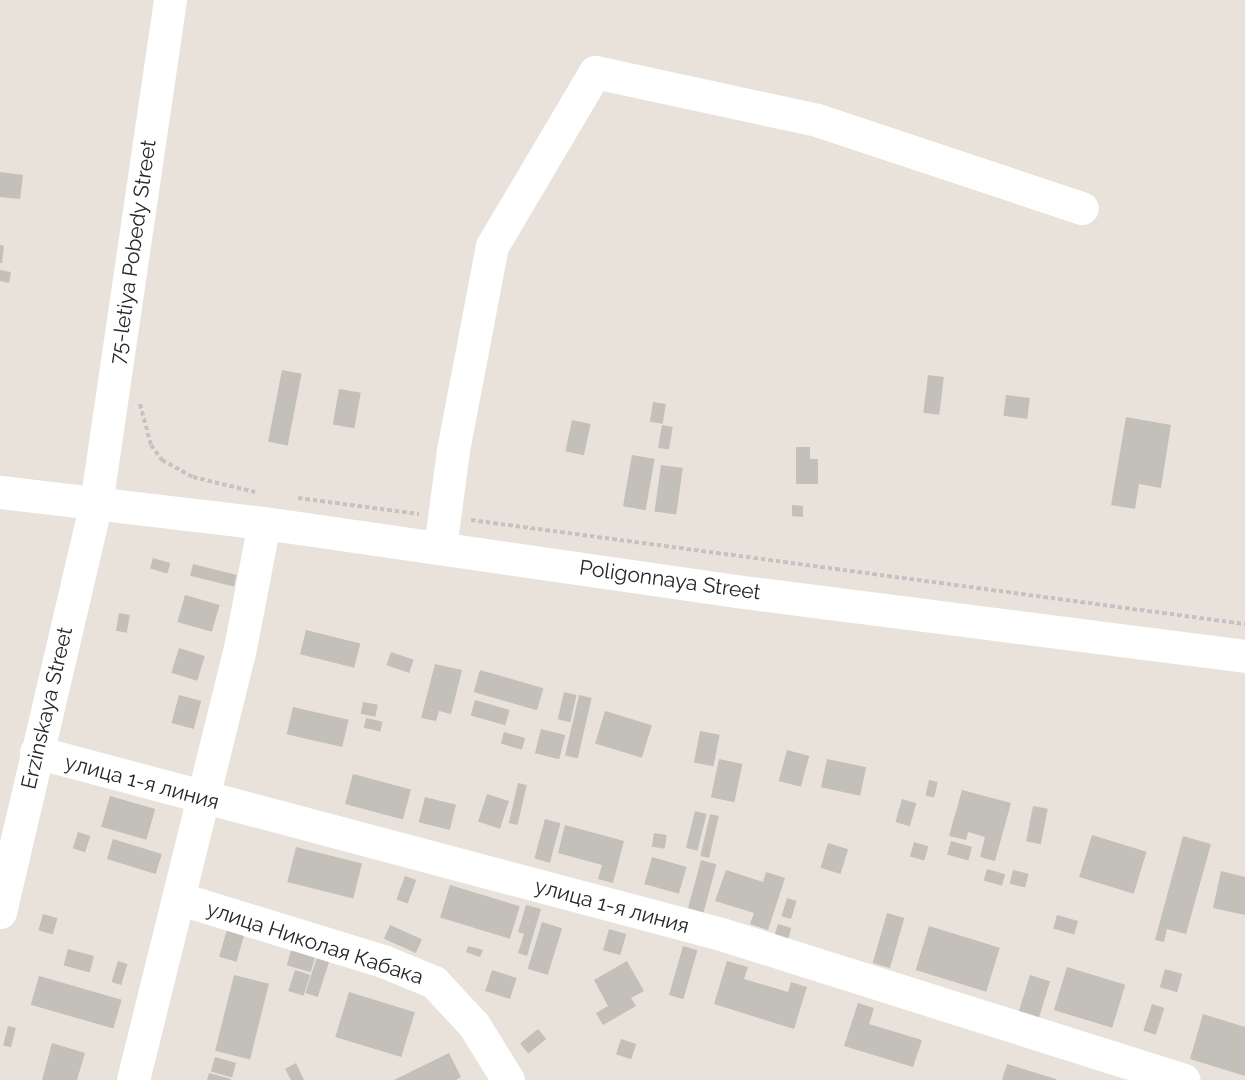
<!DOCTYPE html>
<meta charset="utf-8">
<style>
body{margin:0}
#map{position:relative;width:1245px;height:1080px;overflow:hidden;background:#e8e2da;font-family:Raleway,sans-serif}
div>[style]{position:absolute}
.building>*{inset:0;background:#c3bfb9;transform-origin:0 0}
.path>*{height:4px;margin-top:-2px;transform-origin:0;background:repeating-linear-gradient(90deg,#c3c3c3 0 4.5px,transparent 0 7.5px)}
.minor>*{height:33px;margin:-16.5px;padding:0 16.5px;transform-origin:16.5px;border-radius:16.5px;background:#fff}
span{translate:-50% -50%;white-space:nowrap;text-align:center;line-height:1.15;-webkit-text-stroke:4.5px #fff;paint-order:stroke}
.street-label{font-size:21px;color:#272727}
</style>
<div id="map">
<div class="building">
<i style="clip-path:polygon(0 172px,23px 175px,20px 199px,0 197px)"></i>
<i style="clip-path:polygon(0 245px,4px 246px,2px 263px,0 263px)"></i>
<i style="clip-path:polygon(0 270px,11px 272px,9px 283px,0 281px)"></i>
<i style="left:282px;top:370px;width:20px;height:73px;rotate:11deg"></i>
<i style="left:928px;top:375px;width:16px;height:38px;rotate:7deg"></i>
<i style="left:339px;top:389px;width:22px;height:36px;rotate:10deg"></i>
<i style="left:1006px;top:395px;width:24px;height:21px;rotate:7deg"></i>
<i style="left:653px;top:402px;width:13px;height:20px;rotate:9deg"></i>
<i style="clip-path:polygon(1126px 417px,1171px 425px,1161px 488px,1139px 484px,1135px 509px,1111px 505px)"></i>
<i style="left:572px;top:420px;width:19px;height:32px;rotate:12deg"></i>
<i style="left:662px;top:425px;width:11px;height:23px;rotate:10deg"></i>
<i style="clip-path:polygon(796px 447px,810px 447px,810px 459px,818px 459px,818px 484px,796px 484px)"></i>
<i style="left:632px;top:455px;width:23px;height:52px;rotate:10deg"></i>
<i style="left:661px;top:465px;width:22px;height:47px;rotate:8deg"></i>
<i style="clip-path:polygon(792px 505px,803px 506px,803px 517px,792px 516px)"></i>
<i style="left:153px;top:558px;width:18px;height:11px;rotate:16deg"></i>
<i style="left:193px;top:564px;width:45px;height:12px;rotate:14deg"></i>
<i style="left:185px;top:595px;width:36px;height:28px;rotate:16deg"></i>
<i style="left:119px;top:613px;width:11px;height:18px;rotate:10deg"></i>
<i style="left:306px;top:630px;width:56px;height:25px;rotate:14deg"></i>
<i style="left:179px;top:648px;width:27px;height:26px;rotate:17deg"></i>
<i style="left:391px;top:652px;width:24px;height:14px;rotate:19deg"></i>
<i style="clip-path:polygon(435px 664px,462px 670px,451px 714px,439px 711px,436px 721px,421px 718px)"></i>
<i style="left:480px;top:670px;width:66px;height:23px;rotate:16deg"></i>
<i style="left:564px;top:692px;width:13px;height:28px;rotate:13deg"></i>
<i style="left:179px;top:695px;width:23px;height:29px;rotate:15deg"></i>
<i style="left:579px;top:695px;width:13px;height:62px;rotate:13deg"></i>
<i style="left:475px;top:700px;width:36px;height:16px;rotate:16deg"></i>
<i style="left:363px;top:702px;width:15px;height:12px;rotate:11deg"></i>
<i style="left:293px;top:707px;width:57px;height:28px;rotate:13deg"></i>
<i style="left:605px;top:711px;width:49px;height:34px;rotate:17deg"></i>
<i style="left:366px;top:718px;width:17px;height:10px;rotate:13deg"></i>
<i style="left:541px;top:729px;width:25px;height:25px;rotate:14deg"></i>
<i style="left:700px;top:731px;width:20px;height:32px;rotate:11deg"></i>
<i style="left:504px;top:732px;width:22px;height:12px;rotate:16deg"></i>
<i style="left:787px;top:750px;width:23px;height:32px;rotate:15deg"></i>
<i style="left:719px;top:759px;width:24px;height:39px;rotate:12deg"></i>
<i style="left:827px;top:759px;width:40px;height:29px;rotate:12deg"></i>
<i style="left:353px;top:774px;width:60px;height:31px;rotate:15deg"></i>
<i style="left:929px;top:780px;width:9px;height:16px;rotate:13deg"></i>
<i style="left:518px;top:783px;width:9px;height:41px;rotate:13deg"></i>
<i style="clip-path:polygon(962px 790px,1011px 803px,995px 861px,980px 857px,985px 837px,968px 832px,966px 840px,949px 836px)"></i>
<i style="left:487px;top:794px;width:23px;height:29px;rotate:18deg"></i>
<i style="left:110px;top:796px;width:47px;height:32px;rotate:16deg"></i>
<i style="left:425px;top:797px;width:32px;height:26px;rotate:14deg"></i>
<i style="left:902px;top:799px;width:15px;height:24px;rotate:16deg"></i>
<i style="left:1033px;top:806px;width:15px;height:36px;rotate:11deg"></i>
<i style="left:695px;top:811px;width:12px;height:38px;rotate:14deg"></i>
<i style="left:710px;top:814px;width:9px;height:43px;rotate:13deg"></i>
<i style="left:545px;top:819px;width:16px;height:41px;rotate:15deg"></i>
<i style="clip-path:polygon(565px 825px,624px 841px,613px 883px,598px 879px,602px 865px,558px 853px)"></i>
<i style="left:78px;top:832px;width:13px;height:17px;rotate:18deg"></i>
<i style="left:654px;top:833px;width:13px;height:14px;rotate:9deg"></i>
<i style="left:1092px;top:835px;width:57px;height:44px;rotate:17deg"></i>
<i style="clip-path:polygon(1183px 836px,1211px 844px,1186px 934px,1167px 929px,1164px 942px,1155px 940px)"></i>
<i style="left:113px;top:839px;width:51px;height:21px;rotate:17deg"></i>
<i style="left:951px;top:841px;width:22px;height:14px;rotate:16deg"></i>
<i style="left:914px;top:842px;width:15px;height:15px;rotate:16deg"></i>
<i style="left:828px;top:843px;width:21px;height:26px;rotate:17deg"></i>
<i style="left:296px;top:847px;width:68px;height:36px;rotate:14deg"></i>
<i style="left:652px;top:857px;width:36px;height:28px;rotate:16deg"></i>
<i style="left:701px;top:860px;width:16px;height:50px;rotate:15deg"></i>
<i style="left:987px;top:869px;width:19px;height:12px;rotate:16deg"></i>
<i style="clip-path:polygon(726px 870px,763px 882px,766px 872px,785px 878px,768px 930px,750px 924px,754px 913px,715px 901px)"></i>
<i style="left:1013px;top:870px;width:16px;height:14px;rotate:14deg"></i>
<i style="clip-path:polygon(1221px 871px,1245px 877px,1245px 915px,1213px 908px)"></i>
<i style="left:405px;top:876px;width:12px;height:25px;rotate:20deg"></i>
<i style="left:450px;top:885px;width:73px;height:34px;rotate:17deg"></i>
<i style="left:787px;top:898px;width:10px;height:19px;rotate:17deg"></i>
<i style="clip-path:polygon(526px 905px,541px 909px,527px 956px,518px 953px,524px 934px,518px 932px)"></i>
<i style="left:887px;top:913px;width:18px;height:52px;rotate:16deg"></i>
<i style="left:43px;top:914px;width:15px;height:17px;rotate:16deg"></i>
<i style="left:1057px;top:915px;width:22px;height:14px;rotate:16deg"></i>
<i style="left:542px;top:922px;width:21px;height:49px;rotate:17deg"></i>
<i style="left:778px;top:924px;width:14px;height:12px;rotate:17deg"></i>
<i style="left:390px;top:925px;width:35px;height:15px;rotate:24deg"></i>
<i style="left:228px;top:926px;width:18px;height:32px;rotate:16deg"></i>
<i style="left:929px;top:926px;width:74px;height:46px;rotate:17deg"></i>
<i style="left:609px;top:929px;width:18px;height:22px;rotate:16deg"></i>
<i style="clip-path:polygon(468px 946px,483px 950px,480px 957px,466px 952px)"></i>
<i style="left:683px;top:946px;width:15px;height:51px;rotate:16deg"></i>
<i style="left:292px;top:947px;width:25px;height:19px;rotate:16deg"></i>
<i style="left:68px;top:949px;width:27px;height:17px;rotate:15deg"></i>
<i style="left:318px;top:954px;width:13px;height:41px;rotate:18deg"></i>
<i style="left:118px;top:961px;width:10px;height:22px;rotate:17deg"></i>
<i style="clip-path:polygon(627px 961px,644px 991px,631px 998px,636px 1006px,603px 1025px,596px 1013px,608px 1006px,594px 980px)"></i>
<i style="clip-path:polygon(727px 961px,748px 967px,744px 979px,788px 992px,791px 982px,807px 987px,794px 1029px,714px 1004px)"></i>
<i style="left:1067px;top:967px;width:61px;height:45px;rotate:17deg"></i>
<i style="left:1165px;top:969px;width:18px;height:19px;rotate:16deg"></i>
<i style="left:295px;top:970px;width:16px;height:22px;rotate:18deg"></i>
<i style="left:492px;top:970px;width:26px;height:22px;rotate:18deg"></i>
<i style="left:234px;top:975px;width:36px;height:78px;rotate:14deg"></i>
<i style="left:1030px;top:975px;width:21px;height:38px;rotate:17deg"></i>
<i style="left:39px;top:976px;width:86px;height:30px;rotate:16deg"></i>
<i style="left:349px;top:992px;width:69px;height:47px;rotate:17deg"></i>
<i style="clip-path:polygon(858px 1003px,874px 1008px,869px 1024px,922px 1040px,913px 1067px,844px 1046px)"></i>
<i style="left:1152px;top:1004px;width:13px;height:28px;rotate:18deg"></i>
<i style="clip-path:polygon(1203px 1014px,1245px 1027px,1245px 1076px,1190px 1059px)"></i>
<i style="left:8px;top:1026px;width:8px;height:20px;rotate:14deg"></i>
<i style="left:538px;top:1029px;width:13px;height:23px;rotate:51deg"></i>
<i style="left:621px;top:1039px;width:16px;height:16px;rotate:18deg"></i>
<i style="clip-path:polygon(52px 1043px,85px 1053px,77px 1080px,42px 1080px)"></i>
<i style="clip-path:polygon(449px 1053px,461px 1077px,456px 1080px,394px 1080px)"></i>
<i style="left:215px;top:1057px;width:22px;height:15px;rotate:16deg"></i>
<i style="clip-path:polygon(296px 1063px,304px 1080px,291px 1080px,285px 1069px)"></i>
<i style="clip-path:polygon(1007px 1064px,1056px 1079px,1056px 1080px,1002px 1080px)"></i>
<i style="clip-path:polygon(209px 1073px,231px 1079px,231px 1080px,207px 1080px)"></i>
</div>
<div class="path">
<i style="left:140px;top:404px;width:42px;rotate:75deg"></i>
<i style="left:151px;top:445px;width:19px;rotate:54deg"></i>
<i style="left:162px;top:460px;width:35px;rotate:29deg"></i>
<i style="left:193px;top:477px;width:64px;rotate:13.6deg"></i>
<i style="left:298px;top:498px;width:122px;rotate:7.5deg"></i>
<i style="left:471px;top:520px;width:781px;rotate:7.65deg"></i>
</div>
<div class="minor">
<i style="left:0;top:492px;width:266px;rotate:6.7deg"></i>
<i style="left:264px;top:523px;width:477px;rotate:8.2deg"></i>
<i style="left:736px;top:591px;width:513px;rotate:7.28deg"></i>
<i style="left:440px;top:548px;width:99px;rotate:-82.4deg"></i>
<i style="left:453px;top:450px;width:208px;rotate:-79.2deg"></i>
<i style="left:492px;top:246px;width:202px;rotate:-59.4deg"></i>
<i style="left:595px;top:72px;width:227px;rotate:12.2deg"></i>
<i style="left:817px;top:120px;width:279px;rotate:18.4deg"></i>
<i style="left:36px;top:752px;width:709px;rotate:14.88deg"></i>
<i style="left:721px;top:934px;width:485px;rotate:17.5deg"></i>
<i style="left:181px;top:899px;width:211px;rotate:17.1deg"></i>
<i style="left:383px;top:961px;width:55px;rotate:22.4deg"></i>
<i style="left:434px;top:982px;width:59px;rotate:47.1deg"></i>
<i style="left:474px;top:1025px;width:65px;rotate:58.3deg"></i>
<i style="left:0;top:912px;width:419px;rotate:-76.8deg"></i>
<i style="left:96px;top:504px;width:509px;rotate:-81.65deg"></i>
<i style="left:133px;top:1080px;width:440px;rotate:-76.1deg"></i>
<i style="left:239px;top:653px;width:132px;rotate:-79.1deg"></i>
</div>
<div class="street-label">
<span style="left:133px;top:252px;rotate:-82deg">75-letiya Pobedy Street</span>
<span style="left:670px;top:580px;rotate:8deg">Poligonnaya Street</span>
<span style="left:47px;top:708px;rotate:-77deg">Erzinskaya Street</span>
<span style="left:142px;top:782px;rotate:15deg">улица 1-я линия</span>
<span style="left:612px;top:906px;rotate:15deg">улица 1-я линия</span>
<span style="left:315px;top:943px;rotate:18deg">улица Николая Кабака</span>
</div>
</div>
